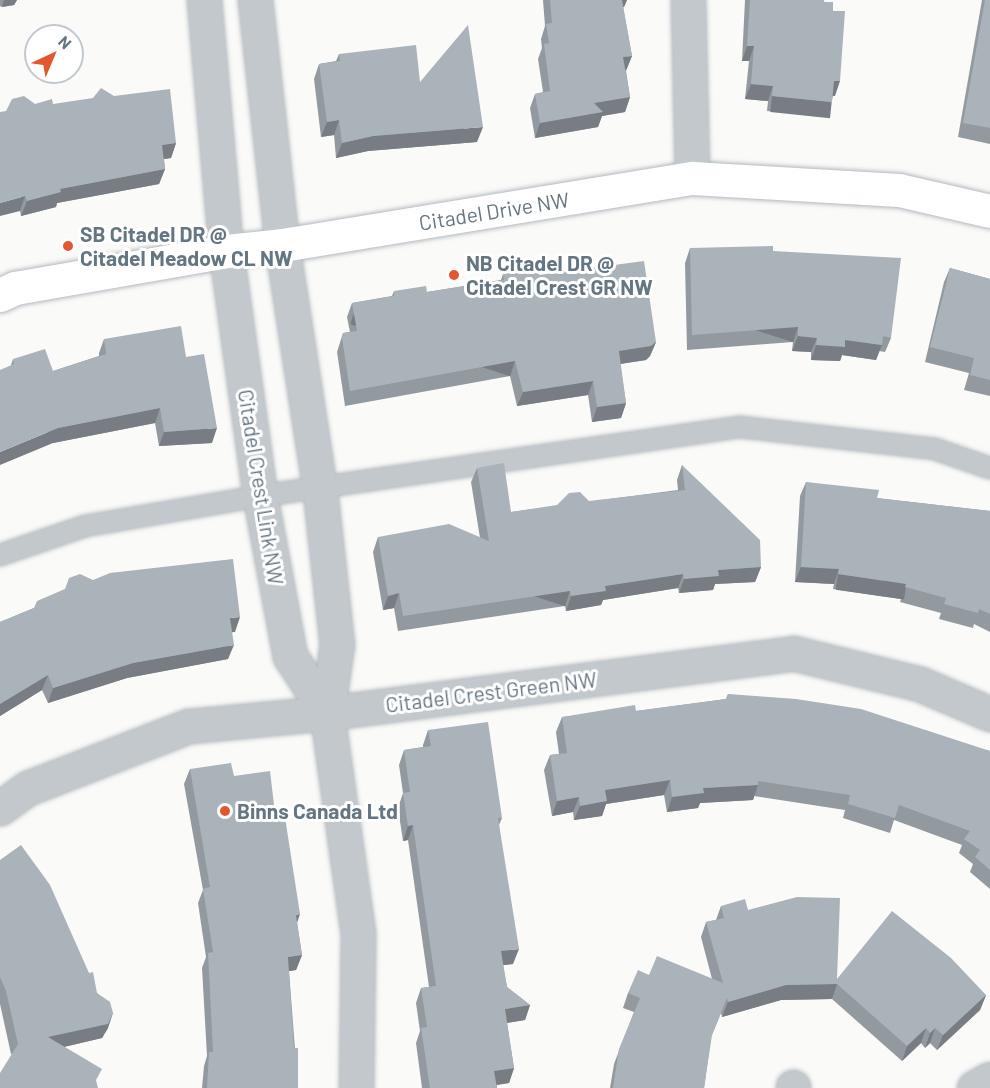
<!DOCTYPE html>
<style>
body{margin:0}
#map{position:relative;width:990px;height:1088px;overflow:hidden;background:#fafaf8;font-family:Barlow,sans-serif}
div>[style]{position:absolute}
.roads{filter:drop-shadow(0 0 2px #b3babf) drop-shadow(0 0 2px #b3babf)}
.lane>*{height:20px;margin:-10px;padding:0 10px;transform-origin:10px;border-radius:10px;background:#c3c8cc}
.street>*{height:33px;margin:-16.5px;padding:0 16.5px;transform-origin:16.5px;border-radius:16.5px;background:#c3c8cc}
.secondary>*{height:33px;margin:-16.5px;padding:0 16.5px;transform-origin:16.5px;border-radius:16.5px;background:#fff}
.wall>*{inset:0;background:#929a9f}
.shaded-wall>*{inset:0;background:#777d82;transform-origin:0 0}
.building>*{inset:0;background:#aab3b9}
.dots>*{width:16px;height:16px;translate:-50% -50%;box-sizing:border-box;border:3px solid #fff;border-radius:50%}
span{translate:-50% -50%;white-space:nowrap;text-align:center;line-height:1.15;-webkit-text-stroke:6px #fff;paint-order:stroke}
.street-label{font-size:21px;color:#657683}
.poi-label{font-size:21px;color:#657683;font-weight:700}
.left{translate:0 -50%;text-align:left}
.north{position:absolute;left:24px;top:24px;width:60px;height:60px;box-sizing:border-box;background:#fff;border:2px solid #c1c8cd;border-radius:50%;rotate:44deg;font-size:16px;font-weight:700;line-height:24px;text-align:center;color:#657683}
.north::after{content:'';display:block;margin:auto;width:21px;height:27px;background:#e4572e;clip-path:polygon(50% 0,100% 100%,50% 72%,0 100%)}
</style>
<div id="map">
<div class="roads">
<div class="lane">
<i style="left:0;top:555px;width:90px;rotate:-18.8deg"></i>
<i style="left:85px;top:526px;width:178px;rotate:-9.7deg"></i>
<i style="left:260px;top:496px;width:485px;rotate:-8.2deg"></i>
<i style="left:740px;top:427px;width:196px;rotate:6.4deg"></i>
<i style="left:935px;top:449px;width:58px;rotate:19.1deg"></i>
</div>
<div class="street">
<i style="left:204px;top:0;width:252px;rotate:85deg"></i>
<i style="left:226px;top:251px;width:247px;rotate:82.1deg"></i>
<i style="left:260px;top:496px;width:163px;rotate:79.4deg"></i>
<i style="left:290px;top:656px;width:68px;rotate:57deg"></i>
<i style="left:255px;top:0;width:246px;rotate:83.7deg"></i>
<i style="left:282px;top:245px;width:249px;rotate:81.2deg"></i>
<i style="left:320px;top:491px;width:154px;rotate:83.7deg"></i>
<i style="left:337px;top:644px;width:70px;rotate:98.2deg"></i>
<i style="left:327px;top:713px;width:223px;rotate:82deg"></i>
<i style="left:358px;top:934px;width:154px;rotate:90.7deg"></i>
<i style="left:688px;top:0;width:178px;rotate:88.7deg"></i>
<i style="left:0;top:808px;width:34px;rotate:-36deg"></i>
<i style="left:28px;top:788px;width:173px;rotate:-21.1deg"></i>
<i style="left:189px;top:726px;width:139px;rotate:-5.4deg"></i>
<i style="left:327px;top:713px;width:470px;rotate:-7.3deg"></i>
<i style="left:793px;top:653px;width:131px;rotate:13.7deg"></i>
<i style="left:920px;top:684px;width:76px;rotate:23.2deg"></i>
<i style="left:793px;top:1087px;width:1px;rotate:90deg"></i>
<i style="left:974px;top:1088px;width:18px;rotate:-29deg"></i>
</div>
<div class="secondary">
<i style="left:0;top:295px;width:17px;rotate:-25deg"></i>
<i style="left:15px;top:288px;width:214px;rotate:-9.9deg"></i>
<i style="left:226px;top:251px;width:56px;rotate:-6.1deg"></i>
<i style="left:282px;top:245px;width:415px;rotate:-9.3deg"></i>
<i style="left:692px;top:178px;width:207px;rotate:3.3deg"></i>
<i style="left:899px;top:190px;width:93px;rotate:13deg"></i>
</div>
</div>
<div class="wall">
<i style="clip-path:polygon(0 0,17px 0,14px 5px,2px 7px,0 6px)"></i>
<i style="clip-path:polygon(543px 0,627px 0,624px 7px,623px 7px,632px 56px,626px 71px,630px 97px,625px 112px,602px 116px,598px 127px,535px 138px,530px 108px,535px 94px,543px 92px,538px 59px,542px 48px,541px 39px,545px 26px)"></i>
<i style="clip-path:polygon(745px 0,824px 0,835px 96px,833px 96px,827px 117px,767px 111px,768px 101px,745px 99px,749px 61px,742px 61px)"></i>
<i style="clip-path:polygon(982px 0,990px 0,990px 144px,958px 137px)"></i>
<i style="clip-path:polygon(339px 54px,420px 82px,477px 142px,368px 151px,336px 158px,334px 135px,321px 137px,314px 79px,319px 64px,336px 61px)"></i>
<i style="clip-path:polygon(35px 104px,53px 104px,176px 143px,171px 158px,164px 159px,165px 169px,159px 184px,57px 203px,56px 207px,21px 216px,20px 211px)"></i>
<i style="clip-path:polygon(690px 248px,773px 251px,891px 338px,885px 352px,879px 351px,876px 360px,842px 355px,840px 361px,811px 360px,811px 352px,792px 351px,793px 342px,687px 350px,685px 263px)"></i>
<i style="clip-path:polygon(950px 268px,990px 279px,990px 396px,964px 390px,969px 373px,925px 362px,944px 282px)"></i>
<i style="clip-path:polygon(503px 274px,539px 275px,656px 342px,650px 356px,646px 360px,620px 364px,626px 403px,621px 418px,592px 422px,588px 395px,517px 406px,510px 376px,345px 406px,337px 352px,343px 333px,350px 332px,347px 317px,352px 303px,392px 296px,394px 291px,427px 292px,501px 280px)"></i>
<i style="clip-path:polygon(104px 339px,186px 357px,212px 443px,159px 446px,155px 423px,53px 443px,11px 365px,13px 359px,53px 371px,99px 356px,99px 353px)"></i>
<i style="clip-path:polygon(682px 465px,761px 567px,755px 582px,715px 584px,713px 590px,679px 593px,678px 588px,603px 600px,601px 605px,566px 611px,565px 606px,398px 631px,394px 608px,383px 610px,373px 552px,378px 537px,480px 538px,471px 482px,477px 468px,511px 512px,678px 490px,677px 480px)"></i>
<i style="clip-path:polygon(806px 482px,877px 498px,990px 511px,990px 632px,974px 624px,973px 628px,939px 619px,941px 613px,900px 602px,901px 599px,833px 589px,834px 584px,795px 582px,800px 496px)"></i>
<i style="clip-path:polygon(93px 580px,235px 632px,232px 632px,228px 659px,127px 678px,48px 703px,42px 690px,0 716px,0 622px,34px 608px)"></i>
<i style="clip-path:polygon(728px 694px,990px 751px,990px 889px,970px 872px,973px 864px,959px 853px,962px 845px,894px 820px,890px 833px,843px 818px,845px 810px,754px 796px,753px 800px,700px 803px,698px 808px,667px 812px,664px 795px,606px 804px,602px 816px,574px 820px,573px 812px,552px 816px,544px 770px,550px 755px,559px 754px,556px 732px,562px 717px,636px 711px,726px 699px)"></i>
<i style="clip-path:polygon(428px 730px,502px 818px,499px 825px,513px 964px,503px 965px,507px 987px,530px 1005px,525px 1020px,507px 1023px,514px 1068px,509px 1083px,497px 1085px,497px 1088px,422px 1088px,416px 1043px,420px 1031px,416px 1003px,421px 988px,429px 987px,408px 840px,403px 841px,398px 808px,403px 793px,399px 765px,404px 750px,423px 747px,423px 745px)"></i>
<i style="clip-path:polygon(190px 769px,234px 776px,275px 813px,297px 923px,302px 955px,296px 970px,289px 971px,298px 1088px,202px 1088px,204px 1066px,207px 1056px,202px 968px,206px 957px,198px 903px,203px 890px,184px 784px)"></i>
<i style="clip-path:polygon(0 860px,97px 993px,108px 1028px,102px 1038px,64px 1047px,11px 1054px,0 1004px)"></i>
<i style="clip-path:polygon(721px 906px,748px 910px,837px 979px,986px 995px,980px 1010px,937px 1050px,930px 1043px,925px 1048px,921px 1043px,902px 1061px,832px 999px,781px 1000px,722px 1017px,721px 1013px,711px 1037px,704px 1088px,610px 1088px,614px 1064px,634px 1012px,623px 1008px,628px 993px,649px 975px,712px 979px,701px 937px,706px 922px,716px 920px)"></i>
</div>
<div class="shaded-wall">
<i style="clip-path:polygon(4px 0,17px 0,14px 5px,2px 7px)"></i>
<i style="clip-path:polygon(619px 0,627px 0,624px 7px,616px 9px)"></i>
<i style="clip-path:polygon(747px 46px,754px 46px,749px 61px,742px 61px)"></i>
<i style="clip-path:polygon(632px 56px,626px 70px,618px 72px,623px 57px)"></i>
<i style="clip-path:polygon(834px 81px,840px 81px,835px 96px,829px 95px)"></i>
<i style="clip-path:polygon(751px 84px,773px 86px,768px 101px,745px 99px)"></i>
<i style="left:772px;top:96px;width:60px;height:16px;rotate:6deg"></i>
<i style="clip-path:polygon(630px 97px,625px 112px,602px 116px,598px 127px,535px 138px,540px 123px,594px 103px)"></i>
<i style="clip-path:polygon(339px 120px,334px 135px,321px 137px,327px 122px)"></i>
<i style="clip-path:polygon(483px 127px,477px 142px,368px 151px,336px 158px,342px 143px,373px 136px)"></i>
<i style="clip-path:polygon(176px 143px,171px 158px,157px 160px,162px 145px)"></i>
<i style="clip-path:polygon(165px 169px,159px 184px,57px 203px,56px 207px,21px 216px,27px 201px,60px 189px)"></i>
<i style="clip-path:polygon(25px 196px,20px 211px,0 216px,0 203px)"></i>
<i style="left:798px;top:327px;width:16px;height:106px;rotate:108deg"></i>
<i style="clip-path:polygon(798px 336px,817px 338px,811px 352px,792px 351px)"></i>
<i style="clip-path:polygon(845px 340px,882px 345px,876px 360px,842px 355px,840px 361px,811px 360px,816px 345px)"></i>
<i style="clip-path:polygon(656px 342px,650px 356px,646px 360px,613px 365px,619px 351px)"></i>
<i style="left:515px;top:361px;width:16px;height:168px;rotate:108deg"></i>
<i style="clip-path:polygon(593px 381px,588px 395px,517px 406px,523px 392px)"></i>
<i style="clip-path:polygon(626px 403px,621px 418px,592px 422px,597px 407px)"></i>
<i style="clip-path:polygon(160px 408px,155px 423px,53px 443px,0 465px,0 452px,58px 428px)"></i>
<i style="clip-path:polygon(217px 428px,212px 443px,159px 446px,164px 432px)"></i>
<i style="clip-path:polygon(761px 567px,755px 582px,715px 584px,713px 590px,679px 593px,684px 579px,718px 570px)"></i>
<i style="clip-path:polygon(801px 567px,839px 569px,834px 584px,795px 582px)"></i>
<i style="clip-path:polygon(683px 574px,678px 588px,603px 600px,601px 605px,566px 611px,571px 596px,605px 586px)"></i>
<i style="left:838px;top:574px;width:69px;height:16px;rotate:8deg"></i>
<i style="left:570px;top:591px;width:16px;height:169px;rotate:108deg"></i>
<i style="clip-path:polygon(399px 593px,394px 608px,383px 610px,388px 596px)"></i>
<i style="clip-path:polygon(240px 617px,235px 632px,225px 633px,230px 618px)"></i>
<i style="clip-path:polygon(234px 645px,228px 659px,127px 678px,48px 703px,53px 688px,133px 663px)"></i>
<i style="clip-path:polygon(48px 675px,42px 690px,0 716px,0 704px)"></i>
<i style="clip-path:polygon(670px 780px,664px 795px,606px 804px,602px 816px,574px 820px,580px 806px,605px 790px)"></i>
<i style="clip-path:polygon(758px 785px,753px 800px,700px 803px,698px 808px,667px 812px,672px 797px,703px 788px)"></i>
<i style="clip-path:polygon(579px 797px,573px 812px,552px 816px,557px 801px)"></i>
<i style="clip-path:polygon(413px 825px,408px 840px,403px 841px,408px 826px)"></i>
<i style="clip-path:polygon(300px 914px,295px 929px,296px 915px)"></i>
<i style="clip-path:polygon(519px 949px,513px 964px,496px 966px,501px 951px)"></i>
<i style="clip-path:polygon(302px 955px,296px 970px,282px 972px,288px 957px)"></i>
<i style="clip-path:polygon(837px 984px,832px 999px,781px 1000px,722px 1017px,728px 1002px,786px 985px)"></i>
<i style="clip-path:polygon(986px 995px,980px 1010px,937px 1050px,943px 1035px)"></i>
<i style="clip-path:polygon(530px 1005px,525px 1020px,500px 1024px,505px 1009px)"></i>
<i style="clip-path:polygon(113px 1013px,108px 1028px,102px 1038px,42px 1052px,48px 1037px)"></i>
<i style="clip-path:polygon(926px 1028px,921px 1043px,902px 1061px,907px 1046px)"></i>
<i style="clip-path:polygon(935px 1028px,930px 1043px,925px 1048px,930px 1033px)"></i>
<i style="clip-path:polygon(514px 1068px,509px 1083px,489px 1086px,494px 1071px)"></i>
</div>
<div class="building">
<i style="clip-path:polygon(550px 0,622px 0,632px 56px,623px 57px,630px 97px,594px 103px,603px 112px,540px 123px,535px 94px,550px 91px,544px 44px,549px 43px,546px 24px,552px 23px)"></i>
<i style="clip-path:polygon(750px 0,824px 0,824px 2px,833px 2px,833px 11px,845px 11px,840px 81px,834px 81px,832px 102px,772px 96px,773px 86px,751px 84px,754px 46px,747px 46px)"></i>
<i style="clip-path:polygon(985px 0,990px 0,990px 128px,963px 123px)"></i>
<i style="clip-path:polygon(468px 25px,483px 127px,373px 136px,342px 143px,339px 120px,327px 122px,319px 64px,340px 61px,339px 54px,416px 45px,420px 82px)"></i>
<i style="clip-path:polygon(101px 88px,114px 96px,170px 89px,176px 143px,162px 145px,165px 169px,60px 189px,61px 192px,27px 201px,25px 196px,0 203px,0 112px,6px 111px,12px 99px,24px 96px,35px 104px,52px 99px,53px 104px,93px 98px)"></i>
<i style="clip-path:polygon(773px 246px,773px 251px,901px 258px,891px 338px,883px 336px,882px 345px,845px 340px,845px 347px,816px 345px,817px 338px,798px 336px,798px 327px,692px 335px,690px 248px)"></i>
<i style="clip-path:polygon(644px 261px,656px 342px,651px 346px,619px 351px,626px 403px,597px 407px,593px 381px,523px 392px,515px 361px,350px 391px,342px 338px,343px 333px,357px 331px,352px 303px,394px 296px,394px 291px,426px 286px,427px 292px,504px 280px,503px 274px,538px 269px,539px 275px)"></i>
<i style="clip-path:polygon(950px 268px,990px 279px,990px 380px,970px 375px,974px 358px,930px 347px)"></i>
<i style="clip-path:polygon(181px 326px,186px 357px,204px 354px,217px 428px,164px 432px,160px 408px,58px 428px,0 452px,0 370px,14px 364px,13px 359px,45px 349px,53px 371px,106px 354px,104px 339px)"></i>
<i style="clip-path:polygon(504px 463px,511px 512px,557px 505px,569px 493px,580px 492px,589px 501px,685px 490px,682px 465px,760px 540px,761px 567px,718px 570px,719px 576px,684px 579px,683px 574px,605px 586px,606px 591px,571px 596px,570px 591px,403px 616px,399px 593px,388px 596px,378px 537px,449px 524px,489px 541px,477px 468px)"></i>
<i style="clip-path:polygon(806px 482px,879px 490px,877px 498px,990px 511px,990px 614px,979px 609px,978px 613px,944px 604px,946px 598px,905px 587px,906px 584px,838px 574px,839px 569px,801px 567px)"></i>
<i style="clip-path:polygon(233px 559px,240px 617px,230px 618px,234px 645px,133px 663px,53px 688px,48px 675px,0 704px,0 622px,34px 608px,37px 601px,65px 589px,69px 578px,80px 574px,93px 580px,110px 573px)"></i>
<i style="clip-path:polygon(728px 694px,796px 699px,861px 709px,990px 751px,990px 870px,975px 857px,980px 850px,964px 839px,970px 831px,899px 805px,895px 818px,848px 804px,850px 795px,758px 781px,758px 785px,703px 788px,704px 793px,672px 797px,670px 780px,605px 790px,607px 801px,580px 806px,579px 797px,557px 801px,550px 755px,567px 753px,562px 717px,635px 705px,636px 711px,727px 699px)"></i>
<i style="clip-path:polygon(488px 722px,502px 818px,498px 818px,519px 949px,501px 951px,507px 987px,530px 1005px,505px 1009px,514px 1068px,494px 1071px,497px 1088px,430px 1088px,421px 1028px,427px 1027px,421px 988px,436px 986px,413px 825px,408px 826px,403px 793px,410px 792px,404px 750px,431px 746px,428px 730px)"></i>
<i style="clip-path:polygon(231px 763px,234px 776px,270px 771px,275px 813px,284px 811px,300px 914px,296px 915px,302px 955px,288px 957px,294px 1048px,298px 1048px,298px 1088px,207px 1088px,209px 1052px,213px 1052px,208px 953px,213px 952px,203px 889px,210px 887px,190px 769px)"></i>
<i style="clip-path:polygon(21px 845px,50px 885px,89px 973px,93px 972px,97px 993px,110px 1002px,113px 1013px,108px 1024px,48px 1037px,102px 1069px,96px 1080px,98px 1088px,0 1088px,0 1073px,18px 1044px,6px 991px,0 977px,0 860px)"></i>
<i style="clip-path:polygon(797px 897px,840px 898px,837px 979px,892px 911px,951px 958px,986px 995px,943px 1035px,935px 1028px,930px 1033px,926px 1028px,907px 1046px,837px 984px,786px 985px,728px 1002px,727px 998px,712px 1035px,704px 1088px,613px 1088px,619px 1049px,640px 998px,628px 993px,638px 970px,649px 975px,657px 956px,723px 983px,706px 922px,724px 918px,721px 906px,745px 899px,748px 910px)"></i>
</div>
<div class="dots">
<i style="left:68px;top:246px;background:#e4572e"></i>
<i style="left:454px;top:275px;background:#e4572e"></i>
<i style="left:225px;top:811px;background:#e4572e"></i>
</div>
<div class="street-label">
<span style="left:494px;top:211px;rotate:-9deg">Citadel Drive NW</span>
<span style="left:261px;top:487px;rotate:81deg">Citadel Crest Link NW</span>
<span style="left:491px;top:692px;rotate:-7deg">Citadel Crest Green NW</span>
</div>
<div class="poi-label">
<span class="left" style="left:80px;top:246px">SB Citadel DR @<br>Citadel Meadow CL NW</span>
<span class="left" style="left:466px;top:275px">NB Citadel DR @<br>Citadel Crest GR NW</span>
<span class="left" style="left:237px;top:811px">Binns Canada Ltd</span>
</div>
<div class="north">N</div>
</div>
